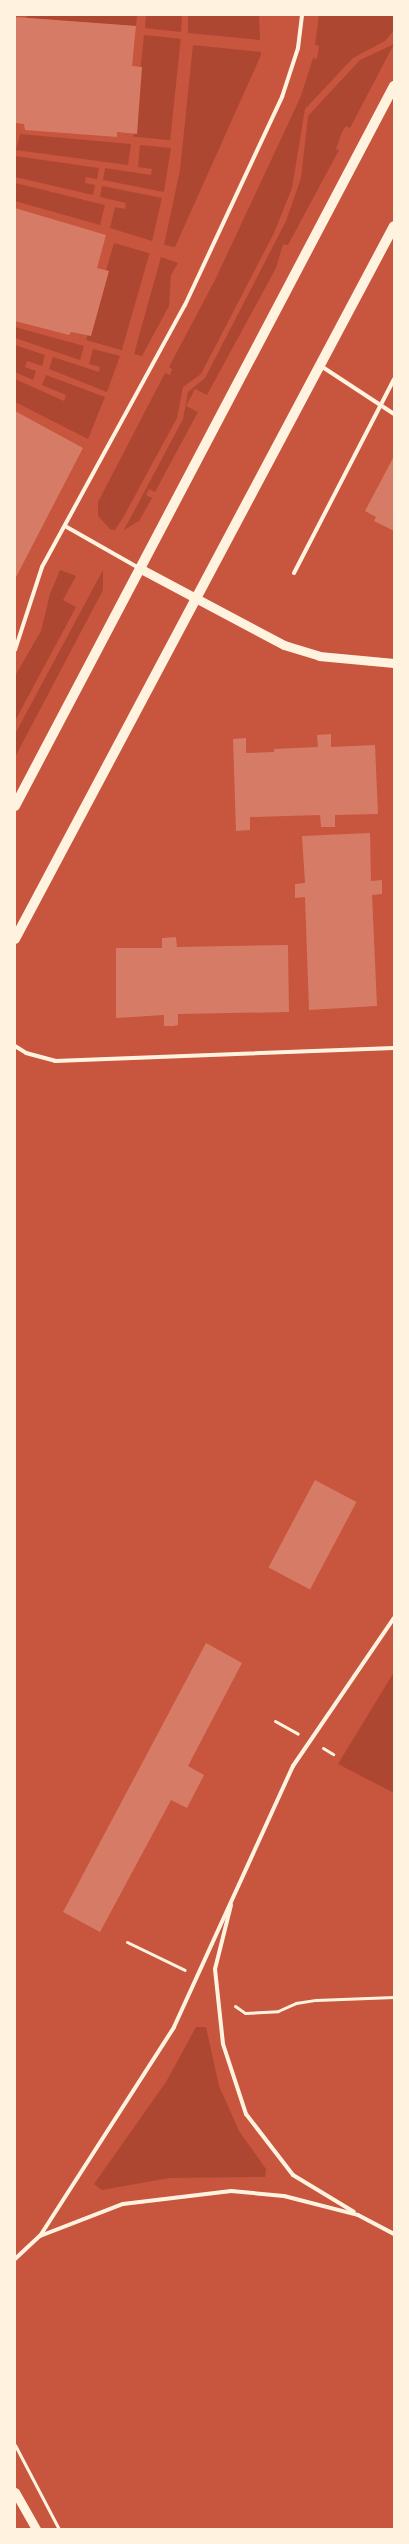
<!DOCTYPE html>
<style>
body{margin:0}
#map{position:relative;width:409px;height:2544px;overflow:hidden;background:#c8553d;font-family:"Sofia Sans Condensed",sans-serif}
div>[style]{position:absolute}
.green>*{inset:0;background:#ae4732;transform-origin:0 0}
.building>*{inset:0;background:#d67c66;transform-origin:0 0}
.path>*{height:3px;margin:-1.5px;padding:0 1.5px;transform-origin:1.5px;border-radius:1.5px;background:#fff3e0}
.service>*{height:4px;margin:-2px;padding:0 2px;transform-origin:2px;border-radius:2px;background:#fff3e0}
.tertiary>*{height:9px;margin:-4.5px;padding:0 4.5px;transform-origin:4.5px;border-radius:4.5px;background:#fff3e0}
.secondary>*{height:10px;margin:-5px;padding:0 5px;transform-origin:5px;border-radius:5px;background:#fff3e0}
span{translate:-50% -50%;white-space:nowrap;text-align:center;line-height:1.15;-webkit-text-stroke:4px #fff3e0;paint-order:stroke}
.frame{position:absolute;inset:0;border:16px solid #fff3e0;pointer-events:none}
</style>
<div id="map">
<div class="green">
<i style="clip-path:polygon(27px 15px,137px 15px,136px 26px,27px 18px)"></i>
<i style="clip-path:polygon(146px 15px,182px 15px,181px 32px,145px 28px)"></i>
<i style="clip-path:polygon(188px 15px,259px 15px,260px 40px,188px 33px)"></i>
<i style="clip-path:polygon(319px 15px,394px 15px,394px 30px,385px 41px,353px 58px,305px 109px,292px 188px,274px 233px,201px 374px,183px 387px,177px 418px,124px 516px,115px 530px,110px 529px,98px 516px,98px 502px,165px 373px,170px 375px,172px 369px,169px 367px,216px 278px,301px 96px,313px 58px,317px 59px,319px 46px,315px 45px)"></i>
<i style="left:144px;top:35px;width:37px;height:102px;rotate:6deg"></i>
<i style="clip-path:polygon(394px 44px,350px 128px,346px 126px,342px 132px,336px 149px,339px 150px,288px 245px,283px 244px,276px 268px,207px 395px,195px 389px,186px 406px,198px 412px,155px 492px,149px 489px,146px 495px,152px 498px,139px 521px,124px 530px,183px 419px,188px 392px,205px 378px,286px 221px,301px 178px,308px 116px,360px 60px)"></i>
<i style="clip-path:polygon(193px 45px,261px 52px,261px 55px,175px 247px,164px 245px,180px 170px)"></i>
<i style="clip-path:polygon(20px 134px,131px 144px,128px 165px,16px 150px)"></i>
<i style="clip-path:polygon(140px 145px,171px 148px,164px 192px,103px 180px,105px 168px,151px 175px,152px 169px,138px 167px)"></i>
<i style="clip-path:polygon(15px 156px,99px 168px,97px 179px,86px 177px,85px 183px,95px 185px,93px 195px,15px 177px)"></i>
<i style="clip-path:polygon(15px 183px,105px 205px,100px 225px,15px 201px)"></i>
<i style="clip-path:polygon(102px 186px,162px 198px,152px 241px,110px 228px,115px 207px,125px 209px,126px 203px,100px 197px)"></i>
<i style="left:114px;top:243px;width:37px;height:101px;rotate:16deg"></i>
<i style="clip-path:polygon(161px 257px,178px 263px,171px 275px,169px 306px,142px 356px,134px 354px)"></i>
<i style="clip-path:polygon(15px 327px,84px 346px,80px 360px,15px 338px)"></i>
<i style="clip-path:polygon(15px 345px,45px 355px,42px 366px,27px 361px,25px 367px,36px 371px,33px 380px,15px 372px)"></i>
<i style="clip-path:polygon(93px 349px,120px 356px,107px 392px,49px 369px,53px 357px,99px 372px,100px 367px,89px 364px)"></i>
<i style="clip-path:polygon(46px 375px,105px 397px,88px 439px,15px 402px,15px 379px,64px 401px,66px 395px,42px 385px)"></i>
<i style="clip-path:polygon(60px 570px,76px 576px,63px 600px,76px 607px,15px 721px,15px 676px,41px 631px,50px 594px)"></i>
<i style="clip-path:polygon(103px 570px,103px 590px,15px 757px,15px 734px)"></i>
<i style="clip-path:polygon(394px 1672px,394px 1793px,338px 1764px)"></i>
<i style="clip-path:polygon(196px 2027px,206px 2027px,219px 2086px,239px 2131px,266px 2169px,265px 2177px,169px 2178px,102px 2190px,94px 2184px,166px 2082px)"></i>
</div>
<div class="building">
<i style="clip-path:polygon(15px 17px,136px 26px,132px 66px,142px 67px,137px 134px,117px 132px,117px 137px,25px 130px,24px 124px,15px 123px)"></i>
<i style="clip-path:polygon(15px 208px,106px 235px,97px 268px,109px 271px,91px 336px,71px 332px,69px 335px,15px 321px)"></i>
<i style="clip-path:polygon(15px 411px,83px 448px,15px 579px)"></i>
<i style="clip-path:polygon(393px 458px,394px 459px,394px 531px,374px 521px,376px 517px,365px 511px)"></i>
<i style="clip-path:polygon(331px 734px,331px 747px,375px 745px,378px 814px,335px 815px,335px 827px,321px 827px,320px 815px,250px 817px,250px 830px,236px 831px,233px 739px,246px 738px,246px 753px,274px 752px,274px 749px,318px 747px,317px 735px)"></i>
<i style="clip-path:polygon(370px 833px,371px 881px,382px 880px,382px 894px,372px 895px,377px 1006px,309px 1010px,305px 897px,295px 898px,295px 884px,305px 883px,302px 836px)"></i>
<i style="clip-path:polygon(176px 937px,177px 947px,288px 945px,289px 1012px,178px 1014px,178px 1025px,173px 1026px,164px 1026px,164px 1015px,116px 1018px,116px 948px,162px 948px,162px 938px)"></i>
<i style="left:315px;top:1480px;width:47px;height:99px;rotate:28deg"></i>
<i style="clip-path:polygon(206px 1643px,242px 1663px,188px 1766px,204px 1775px,187px 1808px,171px 1800px,100px 1932px,63px 1912px)"></i>
</div>
<div class="path">
<i style="left:275px;top:1721px;width:26px;rotate:29deg"></i>
<i style="left:323px;top:1748px;width:12px;rotate:31deg"></i>
<i style="left:127px;top:1942px;width:64px;rotate:25.8deg"></i>
<i style="left:235px;top:2006px;width:12px;rotate:35deg"></i>
<i style="left:245px;top:2013px;width:33px;rotate:-3deg"></i>
<i style="left:278px;top:2011px;width:20px;rotate:-24deg"></i>
<i style="left:296px;top:2003px;width:20px;rotate:-9deg"></i>
<i style="left:316px;top:2000px;width:78px;rotate:-2.2deg"></i>
<i style="left:15px;top:2445px;width:95px;rotate:62.4deg"></i>
</div>
<div class="service">
<i style="left:321px;top:366px;width:87px;rotate:33.3deg"></i>
<i style="left:65px;top:526px;width:85px;rotate:29.6deg"></i>
<i style="left:294px;top:573px;width:218px;rotate:-62.7deg"></i>
<i style="left:15px;top:650px;width:87px;rotate:-72deg"></i>
<i style="left:42px;top:567px;width:298px;rotate:-61.4deg"></i>
<i style="left:185px;top:305px;width:230px;rotate:-65deg"></i>
<i style="left:282px;top:97px;width:52px;rotate:-71.9deg"></i>
<i style="left:298px;top:48px;width:33px;rotate:-83deg"></i>
<i style="left:15px;top:1046px;width:13px;rotate:32deg"></i>
<i style="left:26px;top:1053px;width:30px;rotate:15deg"></i>
<i style="left:55px;top:1061px;width:339px;rotate:-2.2deg"></i>
<i style="left:231px;top:1905px;width:66px;rotate:104deg"></i>
<i style="left:215px;top:1969px;width:75px;rotate:83.9deg"></i>
<i style="left:223px;top:2044px;width:74px;rotate:71.8deg"></i>
<i style="left:246px;top:2114px;width:77px;rotate:52.4deg"></i>
<i style="left:293px;top:2175px;width:71px;rotate:31.2deg"></i>
<i style="left:40px;top:2236px;width:248px;rotate:-57.3deg"></i>
<i style="left:174px;top:2027px;width:287px;rotate:-65.5deg"></i>
<i style="left:293px;top:1766px;width:179px;rotate:-55.7deg"></i>
<i style="left:15px;top:2259px;width:34px;rotate:-43deg"></i>
<i style="left:40px;top:2236px;width:89px;rotate:-21.1deg"></i>
<i style="left:123px;top:2204px;width:109px;rotate:-6.9deg"></i>
<i style="left:231px;top:2191px;width:53px;rotate:5.4deg"></i>
<i style="left:284px;top:2196px;width:76px;rotate:14.4deg"></i>
<i style="left:358px;top:2215px;width:41px;rotate:27.8deg"></i>
</div>
<div class="tertiary">
<i style="left:141px;top:569px;width:162px;rotate:28deg"></i>
<i style="left:284px;top:645px;width:37px;rotate:17deg"></i>
<i style="left:319px;top:656px;width:75px;rotate:5.3deg"></i>
<i style="left:15px;top:2492px;width:43px;rotate:60.4deg"></i>
</div>
<div class="secondary">
<i style="left:15px;top:806px;width:814px;rotate:-62.24deg"></i>
<i style="left:15px;top:939px;width:807px;rotate:-62.01deg"></i>
</div>
<div class="frame"></div>
</div>
